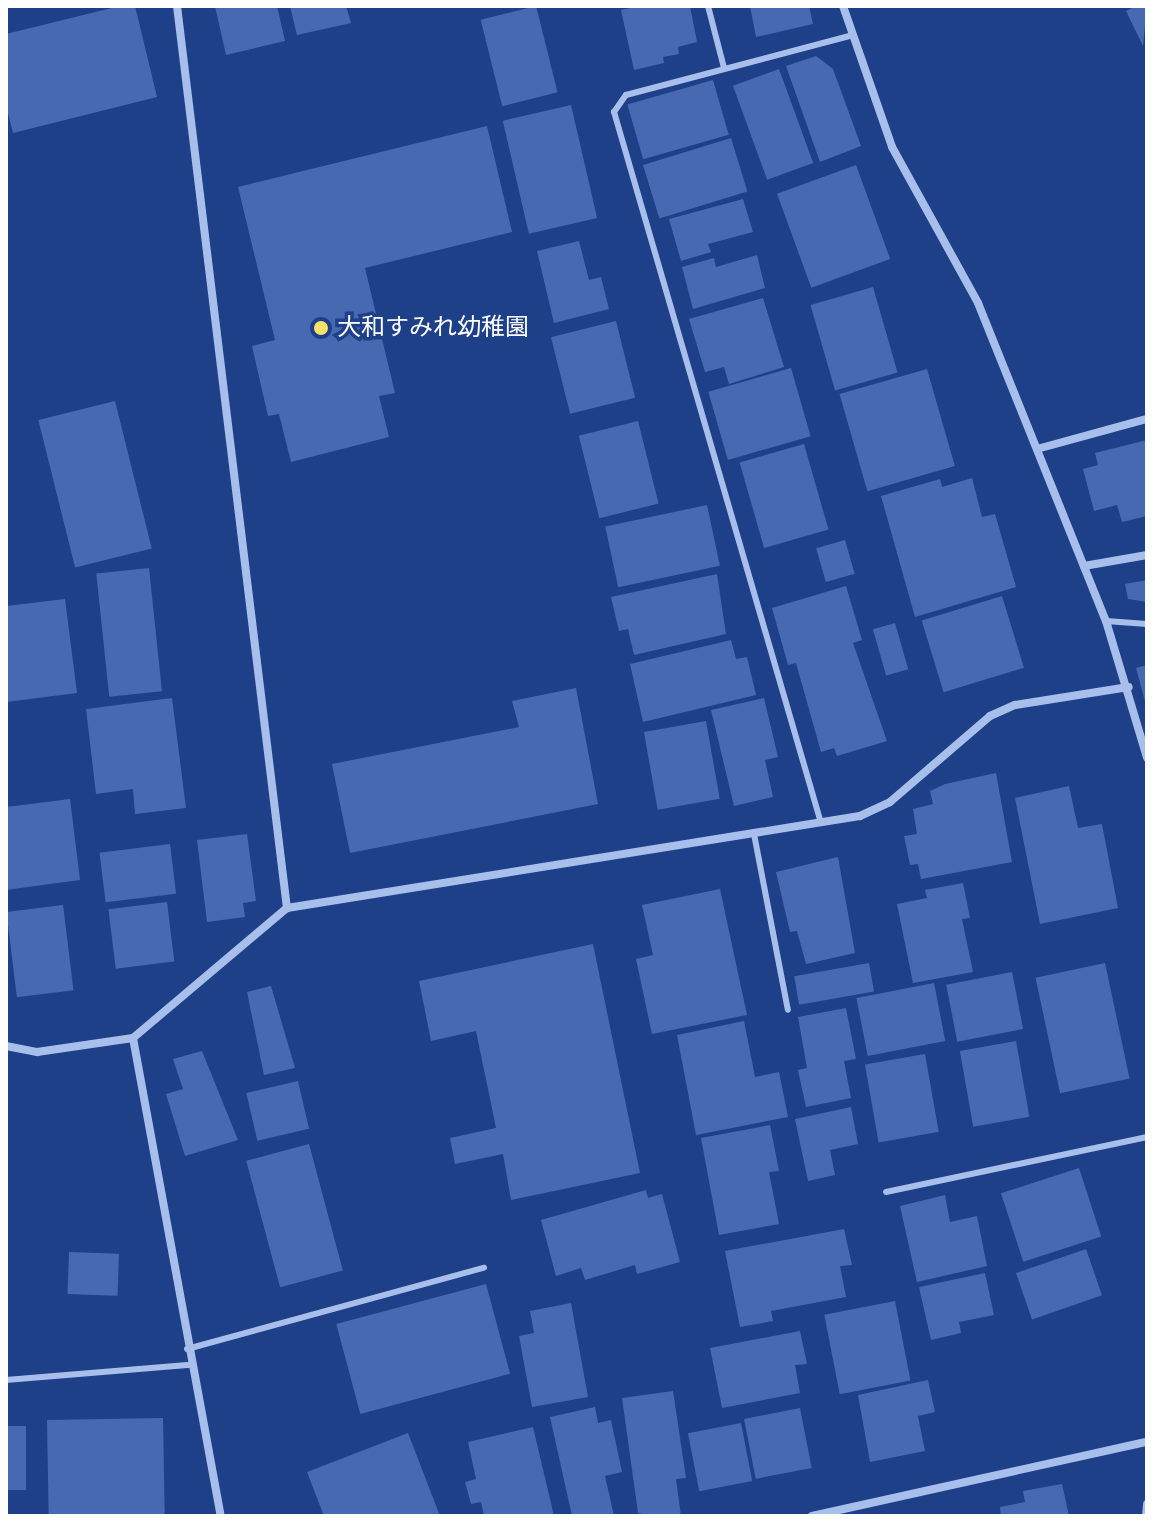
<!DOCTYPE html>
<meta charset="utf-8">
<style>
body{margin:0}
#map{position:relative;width:1153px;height:1522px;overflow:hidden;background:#1e4089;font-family:Roboto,"Noto Sans JP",sans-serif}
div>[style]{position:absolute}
.building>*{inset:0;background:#4669b2;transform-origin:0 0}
.lane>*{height:6px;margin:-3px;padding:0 3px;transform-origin:3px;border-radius:3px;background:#a8bfec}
.street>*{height:8px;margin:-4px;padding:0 4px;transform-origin:4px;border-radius:4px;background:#a8bfec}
.dots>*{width:22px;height:22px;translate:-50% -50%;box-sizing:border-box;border:4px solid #1e4089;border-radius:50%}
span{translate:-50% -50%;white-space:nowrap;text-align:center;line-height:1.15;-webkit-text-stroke:7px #1e4089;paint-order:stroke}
.poi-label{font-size:24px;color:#fff}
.left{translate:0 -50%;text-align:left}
.frame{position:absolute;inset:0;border:8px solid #fff;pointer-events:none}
</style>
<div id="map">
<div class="building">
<i style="clip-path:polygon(120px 6px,135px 6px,157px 97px,13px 133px,6px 105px,6px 34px)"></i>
<i style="clip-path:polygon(215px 6px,277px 6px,285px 41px,226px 55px)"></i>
<i style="clip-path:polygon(290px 6px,346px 6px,351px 23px,297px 35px)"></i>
<i style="left:536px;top:6px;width:89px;height:57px;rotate:76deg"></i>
<i style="clip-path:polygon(640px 6px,690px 6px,697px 42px,678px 47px,679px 54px,663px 57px,664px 63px,634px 70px,621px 10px)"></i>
<i style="clip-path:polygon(750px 6px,809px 6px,813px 24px,756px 37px)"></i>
<i style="clip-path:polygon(1136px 6px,1147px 6px,1143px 46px,1126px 11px)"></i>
<i style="clip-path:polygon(816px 56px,833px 69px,861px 146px,820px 162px,786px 66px)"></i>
<i style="left:779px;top:69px;width:100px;height:49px;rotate:70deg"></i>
<i style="left:713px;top:80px;width:57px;height:89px;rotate:74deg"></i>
<i style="left:571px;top:105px;width:116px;height:70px;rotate:77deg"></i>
<i style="clip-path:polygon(487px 126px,512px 232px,365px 268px,395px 393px,379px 396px,389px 437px,291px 462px,279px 414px,268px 416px,252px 346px,275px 340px,238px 187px)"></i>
<i style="left:731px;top:138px;width:56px;height:92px;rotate:73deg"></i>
<i style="left:856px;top:165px;width:100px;height:84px;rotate:70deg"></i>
<i style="clip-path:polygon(743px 199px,753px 232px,708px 244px,711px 252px,681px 261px,669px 219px)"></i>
<i style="clip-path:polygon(579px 241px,589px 280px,601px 277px,609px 309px,554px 323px,537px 251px)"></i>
<i style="clip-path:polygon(757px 255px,765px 288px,693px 309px,682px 267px,714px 258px,716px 267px)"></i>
<i style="left:873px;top:287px;width:89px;height:65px;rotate:74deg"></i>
<i style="clip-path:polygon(763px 298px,784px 367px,729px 384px,724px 367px,705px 372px,689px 319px)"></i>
<i style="left:616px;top:321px;width:79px;height:67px;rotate:76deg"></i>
<i style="left:791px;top:368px;width:71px;height:86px;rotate:74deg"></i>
<i style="left:927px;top:369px;width:101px;height:91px;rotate:74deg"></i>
<i style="left:115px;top:401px;width:152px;height:79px;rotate:76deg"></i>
<i style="left:638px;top:421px;width:85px;height:61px;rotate:76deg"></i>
<i style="clip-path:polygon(1147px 440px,1147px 516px,1122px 522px,1117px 505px,1094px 511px,1083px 469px,1098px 465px,1095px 453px)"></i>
<i style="left:804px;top:444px;width:89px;height:67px;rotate:74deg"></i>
<i style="clip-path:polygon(972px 478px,982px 517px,995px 514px,1016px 587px,915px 617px,881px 496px,940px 479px,942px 487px)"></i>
<i style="left:707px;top:505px;width:62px;height:104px;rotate:78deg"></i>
<i style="left:845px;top:540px;width:35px;height:30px;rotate:74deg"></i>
<i style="left:149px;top:568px;width:124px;height:53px;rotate:84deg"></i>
<i style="clip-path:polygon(717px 574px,726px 634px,634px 655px,628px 629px,619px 631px,611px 597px)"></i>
<i style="clip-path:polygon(1147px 580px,1147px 602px,1128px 599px,1125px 584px)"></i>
<i style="clip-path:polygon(846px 586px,862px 640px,853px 643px,887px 741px,837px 756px,834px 748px,821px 752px,796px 663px,788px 665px,772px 608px)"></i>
<i style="left:1002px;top:596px;width:75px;height:84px;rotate:73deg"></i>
<i style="clip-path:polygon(65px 599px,77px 693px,6px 702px,6px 606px)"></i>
<i style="left:895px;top:623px;width:48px;height:23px;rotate:74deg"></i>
<i style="clip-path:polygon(731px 640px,736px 659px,747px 657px,756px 695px,643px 722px,630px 664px)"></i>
<i style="clip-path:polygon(1147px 665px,1147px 705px,1146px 705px,1136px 668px)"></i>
<i style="clip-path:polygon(576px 688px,598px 804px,350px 853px,332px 764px,519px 727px,512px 701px)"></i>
<i style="clip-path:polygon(172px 698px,186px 808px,135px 814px,133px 789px,96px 794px,86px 709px)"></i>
<i style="clip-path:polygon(764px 698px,778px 757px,765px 760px,773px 797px,734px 806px,711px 710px)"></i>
<i style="left:706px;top:721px;width:79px;height:63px;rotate:80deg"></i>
<i style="clip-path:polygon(996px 773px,1012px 862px,921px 879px,918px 864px,910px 865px,904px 836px,917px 834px,913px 809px,933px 804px,930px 791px,945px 784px)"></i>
<i style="clip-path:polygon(1069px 786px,1078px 828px,1102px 824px,1118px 908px,1040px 924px,1015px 798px)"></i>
<i style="clip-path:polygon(70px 799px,80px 880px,6px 890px,6px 807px)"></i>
<i style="clip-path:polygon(247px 834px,256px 901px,243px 903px,245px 917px,207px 922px,197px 840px)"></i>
<i style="left:170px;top:844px;width:50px;height:71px;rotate:83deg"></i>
<i style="clip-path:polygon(838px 857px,855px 953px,806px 964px,797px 931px,790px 932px,776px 872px)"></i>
<i style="clip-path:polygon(963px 883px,970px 918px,962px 919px,973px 972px,913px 983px,897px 904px,927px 898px,925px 890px)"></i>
<i style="clip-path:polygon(720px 889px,747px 1015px,652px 1034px,636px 959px,653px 955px,642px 905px)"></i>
<i style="left:167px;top:902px;width:60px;height:59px;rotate:83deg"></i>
<i style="left:63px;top:905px;width:86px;height:57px;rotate:83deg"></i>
<i style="clip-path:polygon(593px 944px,640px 1173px,511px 1200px,503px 1154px,455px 1164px,450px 1138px,496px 1128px,476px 1031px,431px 1041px,419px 981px)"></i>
<i style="left:869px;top:963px;width:29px;height:76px;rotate:80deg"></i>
<i style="left:1105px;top:963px;width:118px;height:71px;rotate:78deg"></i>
<i style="left:1012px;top:972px;width:58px;height:67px;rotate:79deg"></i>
<i style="left:934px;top:983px;width:59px;height:79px;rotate:79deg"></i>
<i style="clip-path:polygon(271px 986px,295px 1068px,264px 1075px,247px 992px)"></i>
<i style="clip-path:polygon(846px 1008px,856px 1059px,844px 1061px,851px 1098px,806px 1107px,798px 1070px,807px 1068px,798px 1017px)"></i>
<i style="clip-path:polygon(744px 1021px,755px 1077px,779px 1072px,788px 1117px,696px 1135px,677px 1035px)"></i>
<i style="left:1016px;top:1041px;width:77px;height:57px;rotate:80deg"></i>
<i style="clip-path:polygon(202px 1051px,238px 1140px,185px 1156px,166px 1094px,183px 1089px,173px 1059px)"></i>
<i style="left:925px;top:1054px;width:79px;height:61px;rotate:80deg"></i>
<i style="left:298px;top:1081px;width:49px;height:53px;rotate:77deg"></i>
<i style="clip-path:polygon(851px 1107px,858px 1144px,830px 1150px,835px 1175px,808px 1181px,795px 1119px)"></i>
<i style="clip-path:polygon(770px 1125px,779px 1171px,769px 1172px,779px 1224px,719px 1235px,701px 1138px)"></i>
<i style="left:309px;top:1144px;width:131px;height:65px;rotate:75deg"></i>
<i style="left:1079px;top:1168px;width:72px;height:82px;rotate:72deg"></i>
<i style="clip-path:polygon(646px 1190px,648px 1198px,662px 1194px,680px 1262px,637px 1274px,635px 1265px,585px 1280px,581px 1268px,556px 1276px,541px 1220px)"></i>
<i style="clip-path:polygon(945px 1195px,950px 1222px,977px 1216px,987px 1266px,917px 1282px,900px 1206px)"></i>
<i style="clip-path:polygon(844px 1229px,852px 1265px,840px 1266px,846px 1297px,771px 1311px,773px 1321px,740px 1327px,725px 1251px)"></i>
<i style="left:1086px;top:1249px;width:49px;height:74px;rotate:71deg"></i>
<i style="left:69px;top:1252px;width:50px;height:42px;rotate:2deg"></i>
<i style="clip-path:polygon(985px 1273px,994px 1315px,959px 1322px,961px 1333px,931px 1340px,919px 1287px)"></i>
<i style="left:486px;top:1284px;width:93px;height:155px;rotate:75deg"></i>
<i style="left:895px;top:1301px;width:81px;height:72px;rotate:79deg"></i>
<i style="clip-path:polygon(571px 1303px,588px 1397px,532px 1407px,519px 1336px,534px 1333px,530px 1311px)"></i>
<i style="clip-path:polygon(800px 1331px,807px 1364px,795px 1365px,800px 1393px,722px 1408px,710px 1348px)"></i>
<i style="clip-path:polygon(928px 1380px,935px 1412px,918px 1416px,925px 1451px,870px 1462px,858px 1395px)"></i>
<i style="clip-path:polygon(673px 1391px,686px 1478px,676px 1479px,681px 1516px,651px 1516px,638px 1513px,622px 1398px)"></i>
<i style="clip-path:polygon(595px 1407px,598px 1423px,611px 1420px,622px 1472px,605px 1476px,614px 1516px,572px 1516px,550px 1417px)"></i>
<i style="left:800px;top:1408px;width:61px;height:57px;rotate:79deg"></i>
<i style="left:163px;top:1418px;width:98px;height:116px;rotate:89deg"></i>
<i style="left:741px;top:1423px;width:59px;height:54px;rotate:79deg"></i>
<i style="left:6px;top:1426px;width:20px;height:64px"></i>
<i style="clip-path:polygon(533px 1427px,554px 1516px,484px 1516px,481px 1502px,471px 1504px,465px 1482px,476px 1479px,468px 1442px)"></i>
<i style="clip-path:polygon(408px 1433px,440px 1516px,324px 1516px,307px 1472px)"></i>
<i style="clip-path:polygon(1062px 1484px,1069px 1516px,1001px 1516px,1000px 1507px,1025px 1502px,1023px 1491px)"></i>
</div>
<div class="lane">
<i style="left:708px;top:6px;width:64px;rotate:75.5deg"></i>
<i style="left:1106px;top:621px;width:41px;rotate:4.2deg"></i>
<i style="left:821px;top:823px;width:741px;rotate:-106.23deg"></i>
<i style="left:614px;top:112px;width:21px;rotate:-55deg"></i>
<i style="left:626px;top:95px;width:231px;rotate:-14.8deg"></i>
<i style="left:754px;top:834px;width:179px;rotate:79.1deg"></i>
<i style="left:886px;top:1192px;width:267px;rotate:-11.9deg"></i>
<i style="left:187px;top:1349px;width:308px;rotate:-15.3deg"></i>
<i style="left:6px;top:1380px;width:185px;rotate:-4.7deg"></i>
</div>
<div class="street">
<i style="left:177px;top:6px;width:909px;rotate:83.05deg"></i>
<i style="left:843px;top:6px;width:149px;rotate:70.8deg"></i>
<i style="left:892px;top:147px;width:178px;rotate:61.1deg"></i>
<i style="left:978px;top:303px;width:343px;rotate:68.1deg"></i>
<i style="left:1106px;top:621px;width:143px;rotate:73.3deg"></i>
<i style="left:1037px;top:449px;width:114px;rotate:-15.3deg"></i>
<i style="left:1084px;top:566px;width:64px;rotate:-9.9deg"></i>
<i style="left:133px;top:1038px;width:486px;rotate:79.6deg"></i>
<i style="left:6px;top:1046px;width:32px;rotate:11deg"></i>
<i style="left:37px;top:1052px;width:97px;rotate:-8.3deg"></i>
<i style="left:133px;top:1038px;width:202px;rotate:-40.2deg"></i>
<i style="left:287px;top:908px;width:580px;rotate:-9.12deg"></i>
<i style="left:860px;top:816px;width:33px;rotate:-25deg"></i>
<i style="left:890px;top:802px;width:132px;rotate:-40.7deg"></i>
<i style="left:990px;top:716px;width:27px;rotate:-24deg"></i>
<i style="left:1015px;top:705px;width:115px;rotate:-9deg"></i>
<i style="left:812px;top:1516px;width:343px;rotate:-12.5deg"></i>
<i style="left:1146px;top:1516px;width:12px;rotate:-85deg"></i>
</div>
<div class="dots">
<i style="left:321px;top:328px;background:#fbe167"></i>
</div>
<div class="poi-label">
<span class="left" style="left:337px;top:328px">大和すみれ幼稚園</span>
</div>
<div class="frame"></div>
</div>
